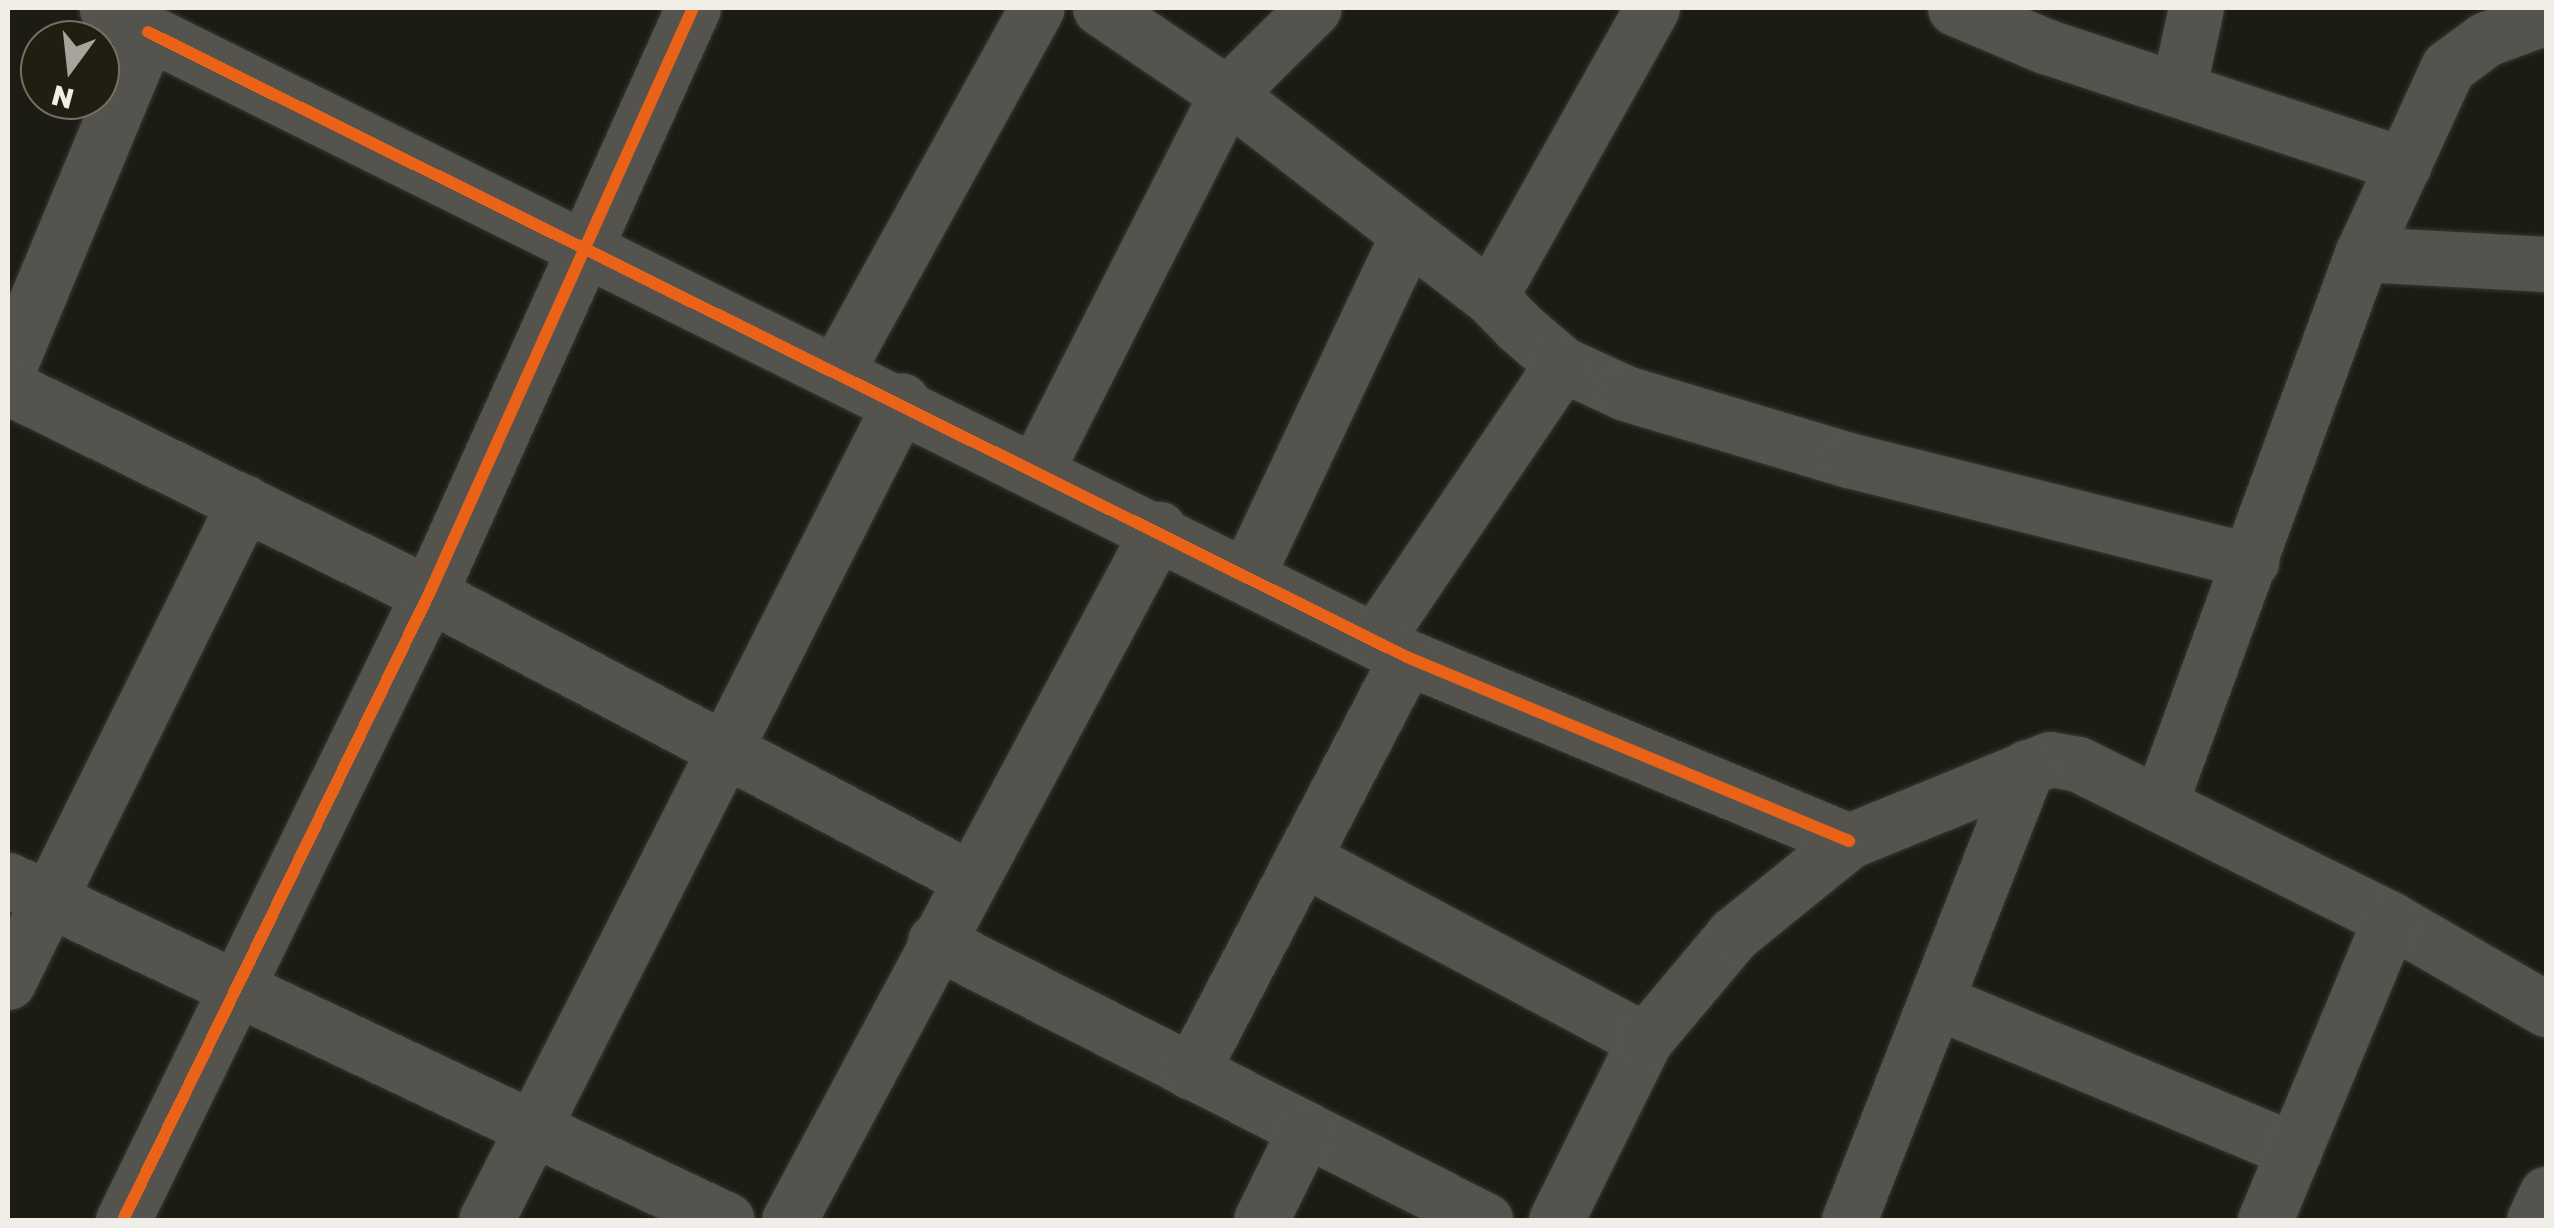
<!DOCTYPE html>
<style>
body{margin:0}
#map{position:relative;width:2554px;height:1228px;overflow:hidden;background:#1c1b14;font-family:"Golos Text",sans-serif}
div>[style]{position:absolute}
.roads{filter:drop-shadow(0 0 2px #383732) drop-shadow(0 0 2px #383732)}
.minor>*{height:55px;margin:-27.5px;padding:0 27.5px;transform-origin:27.5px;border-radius:27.5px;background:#54534e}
.cycleway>*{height:12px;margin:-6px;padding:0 6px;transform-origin:6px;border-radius:6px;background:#ea6118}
span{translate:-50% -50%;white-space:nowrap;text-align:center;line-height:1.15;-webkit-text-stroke:10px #201d11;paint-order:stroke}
.frame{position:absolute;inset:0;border:10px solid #f0eee6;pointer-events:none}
.north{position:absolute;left:20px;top:20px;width:100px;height:100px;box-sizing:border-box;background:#201d11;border:2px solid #737166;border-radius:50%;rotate:195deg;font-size:28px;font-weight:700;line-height:40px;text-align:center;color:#f0eee6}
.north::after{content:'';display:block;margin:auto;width:35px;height:45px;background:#a6a49c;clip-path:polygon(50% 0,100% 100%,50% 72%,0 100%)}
</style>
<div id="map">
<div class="roads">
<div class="minor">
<i style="left:1100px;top:8px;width:153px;rotate:34.1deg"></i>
<i style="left:1227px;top:94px;width:332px;rotate:37.7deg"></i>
<i style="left:1652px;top:8px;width:331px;rotate:119.3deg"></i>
<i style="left:1490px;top:297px;width:42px;rotate:46deg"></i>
<i style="left:1519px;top:327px;width:57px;rotate:40.7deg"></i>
<i style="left:1562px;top:364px;width:69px;rotate:24.7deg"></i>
<i style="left:1625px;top:393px;width:234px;rotate:16.7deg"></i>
<i style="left:1849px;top:460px;width:415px;rotate:14.1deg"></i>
<i style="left:1955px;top:8px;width:98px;rotate:22.9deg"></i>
<i style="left:2045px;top:46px;width:378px;rotate:18.3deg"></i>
<i style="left:148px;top:32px;width:1406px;rotate:26.4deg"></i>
<i style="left:1407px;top:657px;width:479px;rotate:22.6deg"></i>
<i style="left:2178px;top:90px;width:84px;rotate:-77.6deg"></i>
<i style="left:2362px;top:254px;width:184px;rotate:3.1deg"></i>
<i style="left:838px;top:368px;width:411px;rotate:-61.1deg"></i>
<i style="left:8px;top:369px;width:365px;rotate:-67.4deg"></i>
<i style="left:148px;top:32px;width:48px;rotate:-149.7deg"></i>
<i style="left:8px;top:387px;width:469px;rotate:26.2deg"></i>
<i style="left:429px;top:594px;width:610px;rotate:27.74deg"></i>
<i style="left:1037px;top:468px;width:419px;rotate:-63.1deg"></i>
<i style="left:1227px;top:94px;width:122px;rotate:-44.7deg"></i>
<i style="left:1248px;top:573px;width:375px;rotate:-64.7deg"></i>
<i style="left:1376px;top:639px;width:332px;rotate:-55.9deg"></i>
<i style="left:2160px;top:803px;width:585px;rotate:-69.8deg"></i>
<i style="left:2362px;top:254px;width:206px;rotate:-65.3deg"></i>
<i style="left:2448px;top:67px;width:47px;rotate:-36.4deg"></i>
<i style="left:2486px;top:39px;width:64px;rotate:-20.1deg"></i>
<i style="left:1302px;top:858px;width:388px;rotate:28deg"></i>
<i style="left:8px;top:880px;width:795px;rotate:25.31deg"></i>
<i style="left:935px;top:941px;width:617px;rotate:26.9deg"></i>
<i style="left:8px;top:982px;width:535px;rotate:-63.72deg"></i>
<i style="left:1938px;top:1002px;width:386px;rotate:22.6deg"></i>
<i style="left:1191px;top:1072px;width:468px;rotate:-62.5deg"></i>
<i style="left:123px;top:1220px;width:697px;rotate:-63.95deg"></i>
<i style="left:429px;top:594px;width:643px;rotate:-65.75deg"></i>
<i style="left:486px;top:1220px;width:919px;rotate:-63.1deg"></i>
<i style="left:789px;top:1220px;width:784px;rotate:-61.83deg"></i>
<i style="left:1261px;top:1220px;width:100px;rotate:-63.9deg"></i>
<i style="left:1556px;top:1220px;width:201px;rotate:-63.7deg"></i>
<i style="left:1645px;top:1040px;width:138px;rotate:-50deg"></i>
<i style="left:1734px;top:934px;width:148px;rotate:-39deg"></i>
<i style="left:1849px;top:841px;width:217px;rotate:-22.2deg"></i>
<i style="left:2050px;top:759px;width:28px;rotate:10deg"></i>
<i style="left:2078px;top:764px;width:348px;rotate:26.4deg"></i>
<i style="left:2390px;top:919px;width:180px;rotate:30deg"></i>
<i style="left:1849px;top:1220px;width:487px;rotate:-68.5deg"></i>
<i style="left:2265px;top:1220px;width:326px;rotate:-67.4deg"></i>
<i style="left:2534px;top:1220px;width:29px;rotate:-65deg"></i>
</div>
</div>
<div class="cycleway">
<i style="left:148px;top:32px;width:1406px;rotate:26.4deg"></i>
<i style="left:1407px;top:657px;width:479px;rotate:22.6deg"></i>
<i style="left:123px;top:1220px;width:697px;rotate:-63.95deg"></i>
<i style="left:429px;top:594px;width:643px;rotate:-65.75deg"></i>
</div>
<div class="frame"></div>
<div class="north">N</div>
</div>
